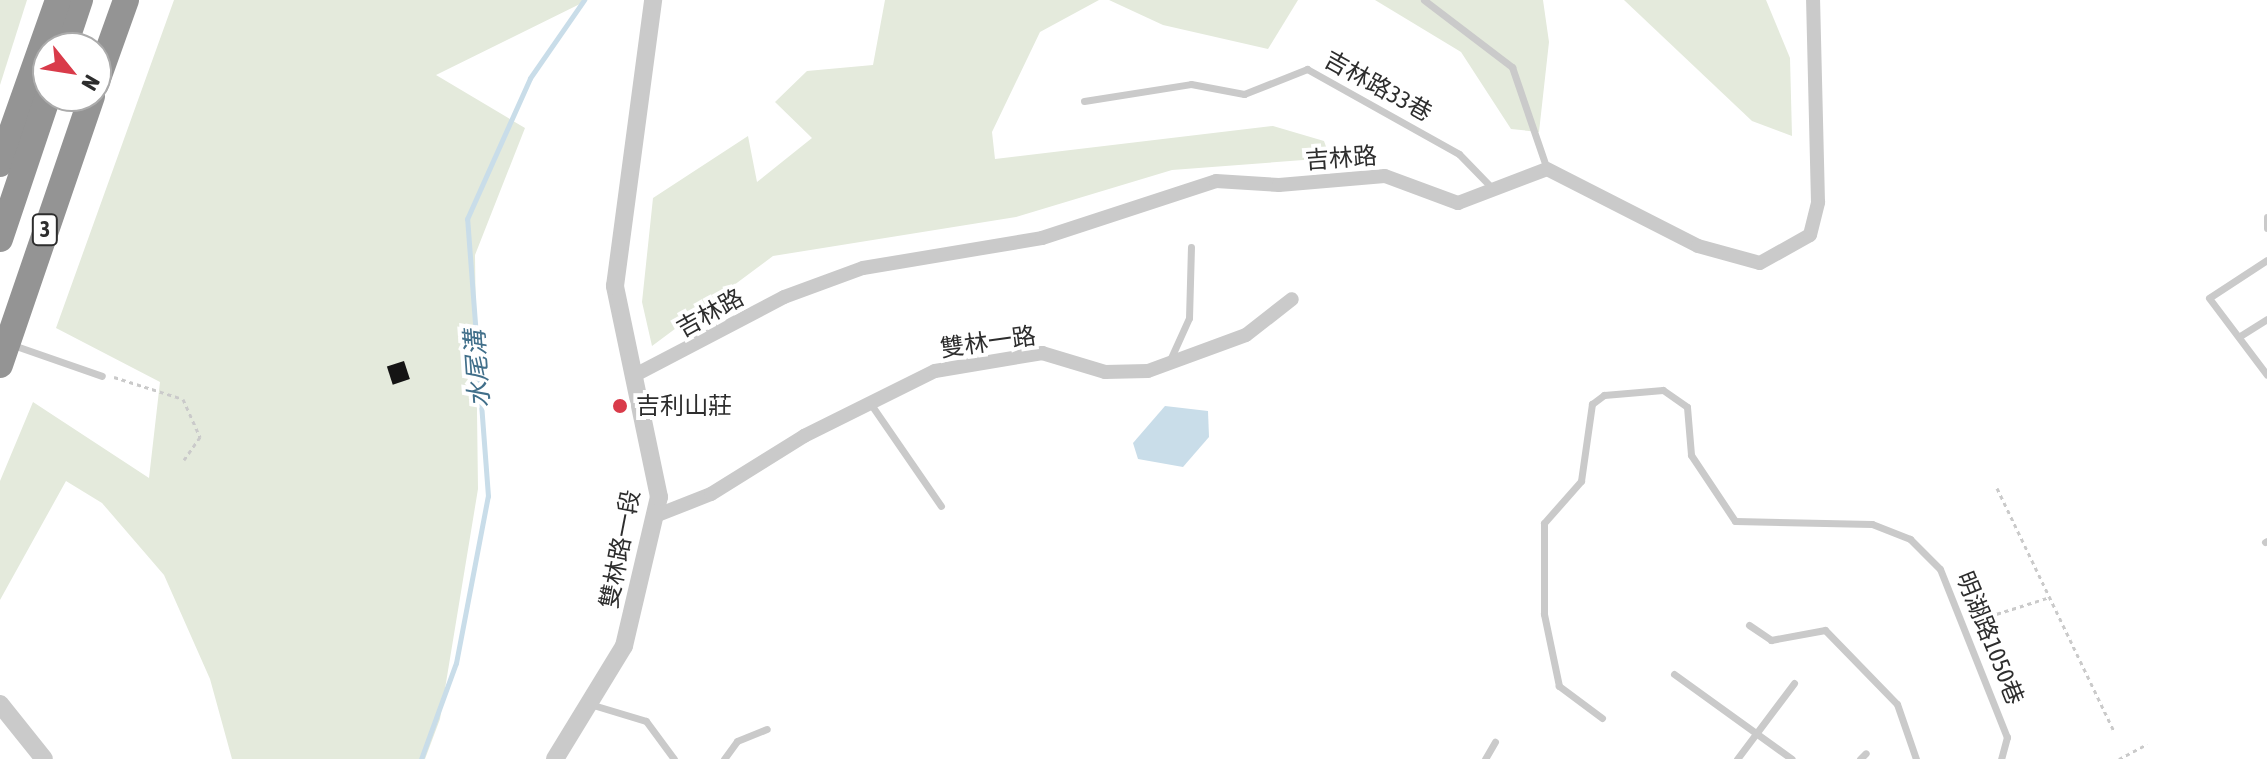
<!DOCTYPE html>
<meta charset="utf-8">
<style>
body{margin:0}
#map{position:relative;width:2267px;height:759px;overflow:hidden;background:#fff;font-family:"Asap Condensed","Noto Sans TC",sans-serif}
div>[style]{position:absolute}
.green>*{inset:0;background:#e4eadc}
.water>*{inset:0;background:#c9dde9}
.stream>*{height:5px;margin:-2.5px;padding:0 2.5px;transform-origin:2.5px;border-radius:2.5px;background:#c9dde9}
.building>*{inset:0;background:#141414;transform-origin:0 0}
.path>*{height:3px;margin-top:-1.5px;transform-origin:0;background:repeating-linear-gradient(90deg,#cacaca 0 4px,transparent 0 8px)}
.service>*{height:7px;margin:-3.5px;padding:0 3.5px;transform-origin:3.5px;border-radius:3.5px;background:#cacaca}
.minor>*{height:14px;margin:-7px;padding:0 7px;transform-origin:7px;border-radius:7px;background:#cacaca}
.tertiary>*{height:18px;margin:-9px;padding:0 9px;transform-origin:9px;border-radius:9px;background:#cacaca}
.motorway>*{height:26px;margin:-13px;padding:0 13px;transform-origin:13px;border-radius:13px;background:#949494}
.dots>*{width:22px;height:22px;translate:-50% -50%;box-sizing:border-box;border:4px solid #fff;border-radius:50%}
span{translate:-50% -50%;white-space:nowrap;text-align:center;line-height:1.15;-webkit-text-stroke:8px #fff;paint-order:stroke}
.shield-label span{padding:2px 6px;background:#fff;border:2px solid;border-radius:6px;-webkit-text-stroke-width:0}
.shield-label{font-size:22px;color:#2d2d2d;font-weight:700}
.street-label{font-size:24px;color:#2d2d2d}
.poi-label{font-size:24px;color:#2d2d2d}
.left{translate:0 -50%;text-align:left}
.water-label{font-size:26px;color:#416f8a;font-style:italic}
.north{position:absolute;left:32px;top:32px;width:80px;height:80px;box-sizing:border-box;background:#fff;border:2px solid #ababab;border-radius:50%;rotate:120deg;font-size:22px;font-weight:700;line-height:32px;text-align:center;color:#2d2d2d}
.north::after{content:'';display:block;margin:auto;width:28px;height:36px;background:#d93b4a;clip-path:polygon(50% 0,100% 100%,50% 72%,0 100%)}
</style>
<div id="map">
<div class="green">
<i style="clip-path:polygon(0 0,27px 0,0 85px)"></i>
<i style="clip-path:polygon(174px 0,588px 0,436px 75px,525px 128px,475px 255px,478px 489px,440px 719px,425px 759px,232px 759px,210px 679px,164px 575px,102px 503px,66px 481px,0 600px,0 481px,33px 402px,149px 478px,160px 382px,56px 328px)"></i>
<i style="clip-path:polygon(885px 0,1099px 0,1040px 32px,992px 132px,995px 159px,1273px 126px,1324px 141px,1330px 158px,1172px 170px,1016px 217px,773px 256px,652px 346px,642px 302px,653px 198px,748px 136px,757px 182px,812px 138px,775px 102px,807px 71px,873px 65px)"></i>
<i style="clip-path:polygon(1109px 0,1298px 0,1268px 49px,1163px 25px)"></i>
<i style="clip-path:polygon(1375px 0,1543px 0,1549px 42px,1539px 132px,1511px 129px,1461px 52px)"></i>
<i style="clip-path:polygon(1624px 0,1766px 0,1790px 58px,1792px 136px,1752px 121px)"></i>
</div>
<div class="water">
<i style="clip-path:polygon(1165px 406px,1208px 411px,1209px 437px,1183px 467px,1138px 459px,1133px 443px)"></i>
</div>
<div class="stream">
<i style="left:421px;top:759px;width:102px;rotate:-70deg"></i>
<i style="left:456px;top:663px;width:170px;rotate:-79.2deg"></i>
<i style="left:488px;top:496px;width:278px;rotate:-94.3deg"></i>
<i style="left:467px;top:219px;width:154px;rotate:-65.9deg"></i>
<i style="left:530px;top:78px;width:95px;rotate:-55.3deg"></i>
</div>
<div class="building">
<i style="left:404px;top:361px;width:19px;height:18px;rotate:72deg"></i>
</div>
<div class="path">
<i style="left:114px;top:377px;width:72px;rotate:17.7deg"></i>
<i style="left:183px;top:399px;width:42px;rotate:65.9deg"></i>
<i style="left:200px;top:437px;width:28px;rotate:125deg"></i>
<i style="left:1997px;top:488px;width:270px;rotate:64.3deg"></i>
<i style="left:1974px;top:621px;width:80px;rotate:-17.5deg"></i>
<i style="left:2119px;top:759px;width:32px;rotate:-28deg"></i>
</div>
<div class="service">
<i style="left:1424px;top:0;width:111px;rotate:37.3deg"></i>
<i style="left:1512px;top:67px;width:108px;rotate:71.1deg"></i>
<i style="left:1084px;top:101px;width:108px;rotate:-9deg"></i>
<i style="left:1191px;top:84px;width:54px;rotate:10.7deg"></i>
<i style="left:1244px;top:94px;width:68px;rotate:-21.6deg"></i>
<i style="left:1307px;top:69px;width:174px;rotate:29.2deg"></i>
<i style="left:1459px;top:154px;width:50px;rotate:45.8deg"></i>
<i style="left:2267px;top:217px;width:11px;rotate:90deg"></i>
<i style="left:2267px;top:260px;width:69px;rotate:146.8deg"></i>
<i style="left:2209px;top:298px;width:96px;rotate:53deg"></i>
<i style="left:2240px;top:336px;width:32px;rotate:-32deg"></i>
<i style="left:13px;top:345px;width:94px;rotate:19.2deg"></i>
<i style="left:1170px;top:360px;width:46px;rotate:-65.7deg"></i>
<i style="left:1189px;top:318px;width:71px;rotate:-88.4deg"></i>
<i style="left:870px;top:403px;width:125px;rotate:55.4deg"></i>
<i style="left:2265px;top:542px;width:2px;rotate:-27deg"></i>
<i style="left:1749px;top:625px;width:27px;rotate:34deg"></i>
<i style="left:1771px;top:640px;width:55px;rotate:-10.5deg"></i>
<i style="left:1825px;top:630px;width:103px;rotate:45.8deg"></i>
<i style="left:1897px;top:704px;width:58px;rotate:70.9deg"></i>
<i style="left:1674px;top:674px;width:145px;rotate:35.8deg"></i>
<i style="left:593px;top:705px;width:55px;rotate:16.8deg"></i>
<i style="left:646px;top:721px;width:47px;rotate:53.6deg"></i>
<i style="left:1602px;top:718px;width:54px;rotate:-143.3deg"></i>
<i style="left:1559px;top:686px;width:74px;rotate:-101.8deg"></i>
<i style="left:1544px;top:614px;width:91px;rotate:-90deg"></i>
<i style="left:1544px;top:523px;width:56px;rotate:-48.6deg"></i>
<i style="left:1581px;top:481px;width:78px;rotate:-81.9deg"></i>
<i style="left:1592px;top:404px;width:15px;rotate:-37deg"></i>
<i style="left:1604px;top:395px;width:59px;rotate:-4.8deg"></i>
<i style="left:1663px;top:390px;width:29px;rotate:35deg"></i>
<i style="left:1687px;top:407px;width:48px;rotate:85.2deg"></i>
<i style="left:1691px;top:455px;width:79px;rotate:56.3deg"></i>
<i style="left:1735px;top:521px;width:137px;rotate:1.3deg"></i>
<i style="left:1872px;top:524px;width:41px;rotate:21.5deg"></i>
<i style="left:1910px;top:539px;width:42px;rotate:45deg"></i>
<i style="left:1940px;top:569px;width:181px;rotate:68.3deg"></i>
<i style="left:2007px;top:737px;width:23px;rotate:105deg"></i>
<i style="left:724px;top:759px;width:22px;rotate:-54deg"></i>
<i style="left:737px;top:741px;width:32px;rotate:-22deg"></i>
<i style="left:1485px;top:759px;width:20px;rotate:-60deg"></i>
<i style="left:1737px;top:759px;width:95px;rotate:-53.1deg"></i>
<i style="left:1860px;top:759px;width:8px;rotate:-45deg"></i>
</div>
<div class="minor">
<i style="left:635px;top:375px;width:168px;rotate:-27.6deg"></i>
<i style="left:784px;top:297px;width:84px;rotate:-20.2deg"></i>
<i style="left:863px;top:268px;width:181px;rotate:-9.5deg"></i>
<i style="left:1042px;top:238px;width:183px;rotate:-18.1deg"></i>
<i style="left:1216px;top:181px;width:63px;rotate:3.6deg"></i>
<i style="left:1279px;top:185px;width:106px;rotate:-4.9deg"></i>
<i style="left:1385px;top:176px;width:78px;rotate:20.3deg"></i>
<i style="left:1458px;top:203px;width:95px;rotate:-20.9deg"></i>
<i style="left:1547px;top:169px;width:169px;rotate:27deg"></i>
<i style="left:1698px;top:246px;width:64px;rotate:15.3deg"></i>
<i style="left:1760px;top:263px;width:57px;rotate:-29.2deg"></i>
<i style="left:1810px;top:235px;width:34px;rotate:-76deg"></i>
<i style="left:1818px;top:202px;width:202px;rotate:-91.4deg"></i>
<i style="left:655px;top:516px;width:60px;rotate:-21.4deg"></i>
<i style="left:711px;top:494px;width:110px;rotate:-31.9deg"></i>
<i style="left:804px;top:436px;width:146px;rotate:-26.4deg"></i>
<i style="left:935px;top:371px;width:109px;rotate:-9.5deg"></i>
<i style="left:1042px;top:353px;width:66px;rotate:16.8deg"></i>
<i style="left:1105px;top:372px;width:43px;rotate:-1.3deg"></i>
<i style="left:1148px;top:371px;width:104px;rotate:-20.2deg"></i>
<i style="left:1246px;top:335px;width:58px;rotate:-38deg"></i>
</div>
<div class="tertiary">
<i style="left:0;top:704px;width:70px;rotate:51.3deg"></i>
<i style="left:555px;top:759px;width:132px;rotate:-58.6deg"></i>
<i style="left:624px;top:646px;width:153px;rotate:-76.8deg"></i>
<i style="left:659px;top:497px;width:216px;rotate:-101.8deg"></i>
<i style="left:615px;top:286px;width:289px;rotate:-82.4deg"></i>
</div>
<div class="motorway">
<i style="left:64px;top:48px;width:51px;rotate:-71.6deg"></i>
<i style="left:96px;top:84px;width:89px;rotate:-70.3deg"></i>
<i style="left:0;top:164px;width:174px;rotate:-70.5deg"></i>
<i style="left:0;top:239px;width:151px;rotate:-71.4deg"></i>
<i style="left:0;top:365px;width:284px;rotate:-71.1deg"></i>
</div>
<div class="dots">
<i style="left:620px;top:406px;background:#d93b4a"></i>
</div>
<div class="shield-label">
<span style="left:45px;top:230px">3</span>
</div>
<div class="street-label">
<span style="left:1378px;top:86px;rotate:29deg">吉林路33巷</span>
<span style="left:1341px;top:158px;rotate:-4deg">吉林路</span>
<span style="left:710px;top:313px;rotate:-29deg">吉林路</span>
<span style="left:988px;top:342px;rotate:-8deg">雙林一路</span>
<span style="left:620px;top:549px;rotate:-79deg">雙林路一段</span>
<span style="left:1990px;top:638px;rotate:68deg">明湖路1050巷</span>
</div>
<div class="poi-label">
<span class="left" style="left:636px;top:406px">吉利山莊</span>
</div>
<div class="water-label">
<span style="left:478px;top:369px;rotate:-94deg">水尾溝</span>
</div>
<div class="north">N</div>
</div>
